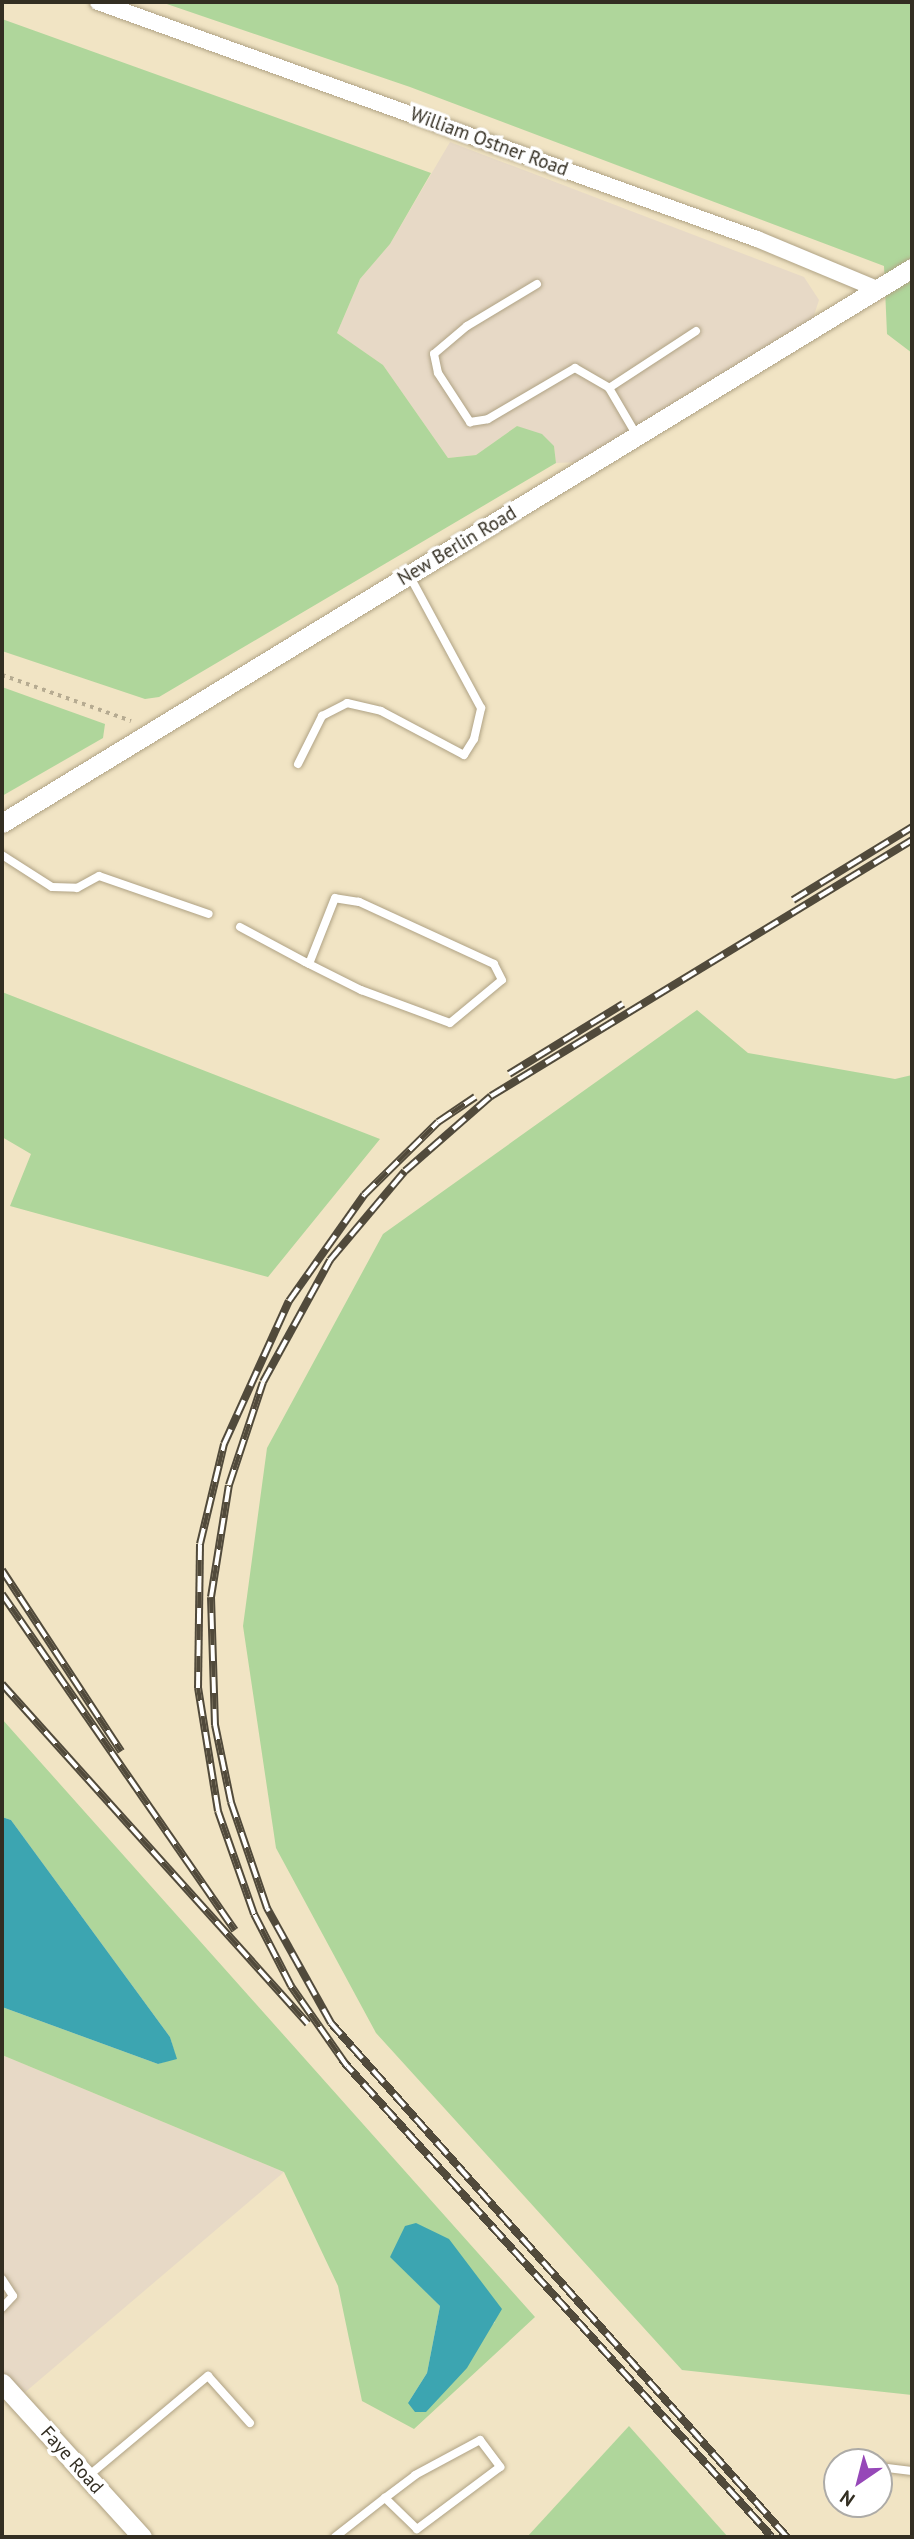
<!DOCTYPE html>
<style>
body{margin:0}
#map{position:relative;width:914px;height:2539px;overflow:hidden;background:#f1e4c4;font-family:"PT Sans",sans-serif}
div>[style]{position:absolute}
.commercial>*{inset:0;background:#e7d9c6}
.green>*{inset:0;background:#afd69b}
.water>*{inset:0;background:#3ca5b1}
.path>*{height:3.5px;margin-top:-1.75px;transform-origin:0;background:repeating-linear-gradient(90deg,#b6ab91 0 3.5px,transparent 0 8.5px)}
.roads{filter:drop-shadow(0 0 2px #afa284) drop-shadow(0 0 2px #afa284)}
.service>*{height:8px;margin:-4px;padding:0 4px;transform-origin:4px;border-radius:4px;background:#fff}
.minor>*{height:16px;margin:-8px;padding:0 8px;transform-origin:8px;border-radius:8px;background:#fff}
.tertiary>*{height:19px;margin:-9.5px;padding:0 9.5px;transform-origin:9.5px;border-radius:9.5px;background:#fff}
.rail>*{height:8px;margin-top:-4px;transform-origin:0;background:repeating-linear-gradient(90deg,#fff 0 16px,#514a3b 0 32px);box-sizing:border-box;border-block:2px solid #514a3b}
span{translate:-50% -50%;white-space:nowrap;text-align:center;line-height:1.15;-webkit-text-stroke:7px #fff;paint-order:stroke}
.street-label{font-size:19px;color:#332e22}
.frame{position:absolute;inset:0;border:4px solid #332e22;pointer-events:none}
.north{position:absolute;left:823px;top:2448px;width:70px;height:70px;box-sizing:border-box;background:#fff;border:2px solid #adaba7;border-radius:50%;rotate:215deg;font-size:19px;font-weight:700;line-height:28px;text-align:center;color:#332e22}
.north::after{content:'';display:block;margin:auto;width:24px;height:32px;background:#9648b8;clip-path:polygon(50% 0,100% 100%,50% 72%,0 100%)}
</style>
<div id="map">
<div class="commercial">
<i style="clip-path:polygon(450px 142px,804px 277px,819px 300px,813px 318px,582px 462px,556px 463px,554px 446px,517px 426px,476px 455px,448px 458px,383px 365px,337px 333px,360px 279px,390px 244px)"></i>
<i style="clip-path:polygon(2px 2055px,284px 2172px,23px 2394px,2px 2371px)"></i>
</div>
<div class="green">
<i style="clip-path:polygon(161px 2px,912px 2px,912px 353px,887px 334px,884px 266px,410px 87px)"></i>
<i style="clip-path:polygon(2px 19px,431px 173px,390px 244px,360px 279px,337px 333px,383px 365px,448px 458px,476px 455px,517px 426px,542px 434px,554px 446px,556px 463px,159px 697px,145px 699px,2px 651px)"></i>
<i style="clip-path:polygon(2px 687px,105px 724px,103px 738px,2px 796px)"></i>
<i style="clip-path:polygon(2px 992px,380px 1139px,268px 1277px,10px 1206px,31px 1154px,2px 1137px)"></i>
<i style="clip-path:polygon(697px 1010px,748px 1053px,895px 1079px,912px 1075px,912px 2395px,682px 2370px,376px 2033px,276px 1848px,243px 1626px,267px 1448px,383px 1234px)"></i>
<i style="clip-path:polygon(evenodd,2px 1719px,535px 2317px,414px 2429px,362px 2401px,338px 2286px,284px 2172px,2px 2055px,2px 2007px,158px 2064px,176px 2058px,170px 2037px,11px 1820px,2px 1817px,2px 1719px,390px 2256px,495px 2322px,408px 2403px,427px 2373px,440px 2306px,390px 2256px)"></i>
<i style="clip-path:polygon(629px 2426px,728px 2537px,527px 2537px)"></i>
</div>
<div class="water">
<i style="clip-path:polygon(2px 1817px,11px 1820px,170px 2037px,177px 2059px,158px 2064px,2px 2007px)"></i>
<i style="clip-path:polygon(416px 2223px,449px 2239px,502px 2309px,467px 2368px,426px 2412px,415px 2412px,408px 2403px,427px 2373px,440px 2306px,390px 2257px,405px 2226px)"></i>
</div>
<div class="path">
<i style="left:2px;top:675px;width:137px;rotate:19.6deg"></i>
</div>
<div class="roads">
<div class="service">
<i style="left:537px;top:284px;width:82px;rotate:149deg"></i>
<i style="left:467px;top:326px;width:43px;rotate:139.7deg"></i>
<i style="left:434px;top:354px;width:19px;rotate:78deg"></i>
<i style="left:438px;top:373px;width:59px;rotate:56.9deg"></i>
<i style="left:470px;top:422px;width:18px;rotate:-9deg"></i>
<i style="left:488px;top:419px;width:101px;rotate:-30.4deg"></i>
<i style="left:575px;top:368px;width:39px;rotate:30deg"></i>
<i style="left:609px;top:388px;width:53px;rotate:59.6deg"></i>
<i style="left:609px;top:388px;width:104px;rotate:-33.2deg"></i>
<i style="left:298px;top:764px;width:54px;rotate:-63.4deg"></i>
<i style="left:322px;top:716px;width:28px;rotate:-27deg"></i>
<i style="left:347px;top:703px;width:35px;rotate:13deg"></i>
<i style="left:381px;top:711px;width:94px;rotate:27.9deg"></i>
<i style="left:464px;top:755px;width:19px;rotate:-58deg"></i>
<i style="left:474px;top:739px;width:32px;rotate:-77deg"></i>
<i style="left:481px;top:708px;width:151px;rotate:-118.4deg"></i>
<i style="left:2px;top:855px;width:59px;rotate:32.6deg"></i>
<i style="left:52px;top:887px;width:25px;rotate:2deg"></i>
<i style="left:77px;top:888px;width:25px;rotate:-29deg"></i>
<i style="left:99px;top:876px;width:116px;rotate:19.1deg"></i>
<i style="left:240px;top:927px;width:74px;rotate:28.3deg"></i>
<i style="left:305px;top:962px;width:63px;rotate:26.6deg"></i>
<i style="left:361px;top:990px;width:95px;rotate:20.3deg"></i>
<i style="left:450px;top:1023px;width:67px;rotate:-39.6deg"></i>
<i style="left:502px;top:980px;width:18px;rotate:-117deg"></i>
<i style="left:494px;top:964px;width:149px;rotate:-155.3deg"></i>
<i style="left:359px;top:902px;width:24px;rotate:-171deg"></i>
<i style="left:335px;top:898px;width:71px;rotate:111.5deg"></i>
<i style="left:2px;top:2279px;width:20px;rotate:57deg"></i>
<i style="left:13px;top:2296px;width:16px;rotate:133deg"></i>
<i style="left:879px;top:2467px;width:33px;rotate:7deg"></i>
<i style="left:87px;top:2477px;width:158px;rotate:-39.9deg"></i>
<i style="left:208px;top:2376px;width:63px;rotate:48.2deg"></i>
<i style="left:335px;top:2537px;width:63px;rotate:-38deg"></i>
<i style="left:385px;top:2498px;width:38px;rotate:-37deg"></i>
<i style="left:415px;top:2475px;width:74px;rotate:-28.3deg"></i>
<i style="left:480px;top:2440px;width:34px;rotate:53deg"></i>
<i style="left:500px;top:2467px;width:104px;rotate:143.2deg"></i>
<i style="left:417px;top:2529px;width:45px;rotate:-135.9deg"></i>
</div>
<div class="minor">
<i style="left:98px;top:2px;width:700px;rotate:19.78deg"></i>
<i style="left:757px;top:239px;width:130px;rotate:22.6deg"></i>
</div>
<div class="tertiary">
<i style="left:2px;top:823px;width:1066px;rotate:-31.38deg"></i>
<i style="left:2px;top:2383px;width:208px;rotate:47.7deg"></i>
</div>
</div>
<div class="rail">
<i style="left:793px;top:900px;width:140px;rotate:-31.5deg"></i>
<i style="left:509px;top:1074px;width:134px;rotate:-31.6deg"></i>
<i style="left:2px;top:1570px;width:217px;rotate:56.7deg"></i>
<i style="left:2px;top:1594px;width:409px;rotate:55.3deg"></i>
<i style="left:2px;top:1684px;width:457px;rotate:48deg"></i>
<i style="left:342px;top:2060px;width:642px;rotate:47.97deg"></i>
<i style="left:347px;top:2066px;width:98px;rotate:-125deg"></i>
<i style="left:291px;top:1986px;width:81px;rotate:-117.2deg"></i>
<i style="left:254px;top:1914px;width:109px;rotate:-109.3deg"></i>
<i style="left:218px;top:1811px;width:125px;rotate:-99.2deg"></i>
<i style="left:198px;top:1688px;width:144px;rotate:-89.2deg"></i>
<i style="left:200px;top:1544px;width:103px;rotate:-76.5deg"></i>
<i style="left:224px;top:1444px;width:157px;rotate:-65.6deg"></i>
<i style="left:289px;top:1301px;width:130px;rotate:-54.7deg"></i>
<i style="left:364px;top:1195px;width:104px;rotate:-44.6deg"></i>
<i style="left:438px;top:1122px;width:45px;rotate:-34deg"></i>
<i style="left:787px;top:2537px;width:687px;rotate:-131.58deg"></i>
<i style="left:331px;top:2023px;width:132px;rotate:-119.1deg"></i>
<i style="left:267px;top:1908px;width:112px;rotate:-108.8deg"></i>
<i style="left:231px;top:1802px;width:79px;rotate:-101.7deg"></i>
<i style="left:215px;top:1725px;width:128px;rotate:-91.8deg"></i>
<i style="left:211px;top:1597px;width:113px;rotate:-80.9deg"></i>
<i style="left:229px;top:1485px;width:108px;rotate:-71.7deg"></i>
<i style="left:263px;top:1382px;width:139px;rotate:-61.2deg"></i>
<i style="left:330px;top:1260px;width:116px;rotate:-49.9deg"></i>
<i style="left:405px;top:1171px;width:114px;rotate:-41.1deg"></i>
<i style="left:491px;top:1096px;width:493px;rotate:-31.3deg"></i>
</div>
<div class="street-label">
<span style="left:489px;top:142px;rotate:20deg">William Ostner Road</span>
<span style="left:457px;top:546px;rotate:-31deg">New Berlin Road</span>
<span style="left:72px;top:2460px;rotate:48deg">Faye Road</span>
</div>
<div class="frame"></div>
<div class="north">N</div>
</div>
